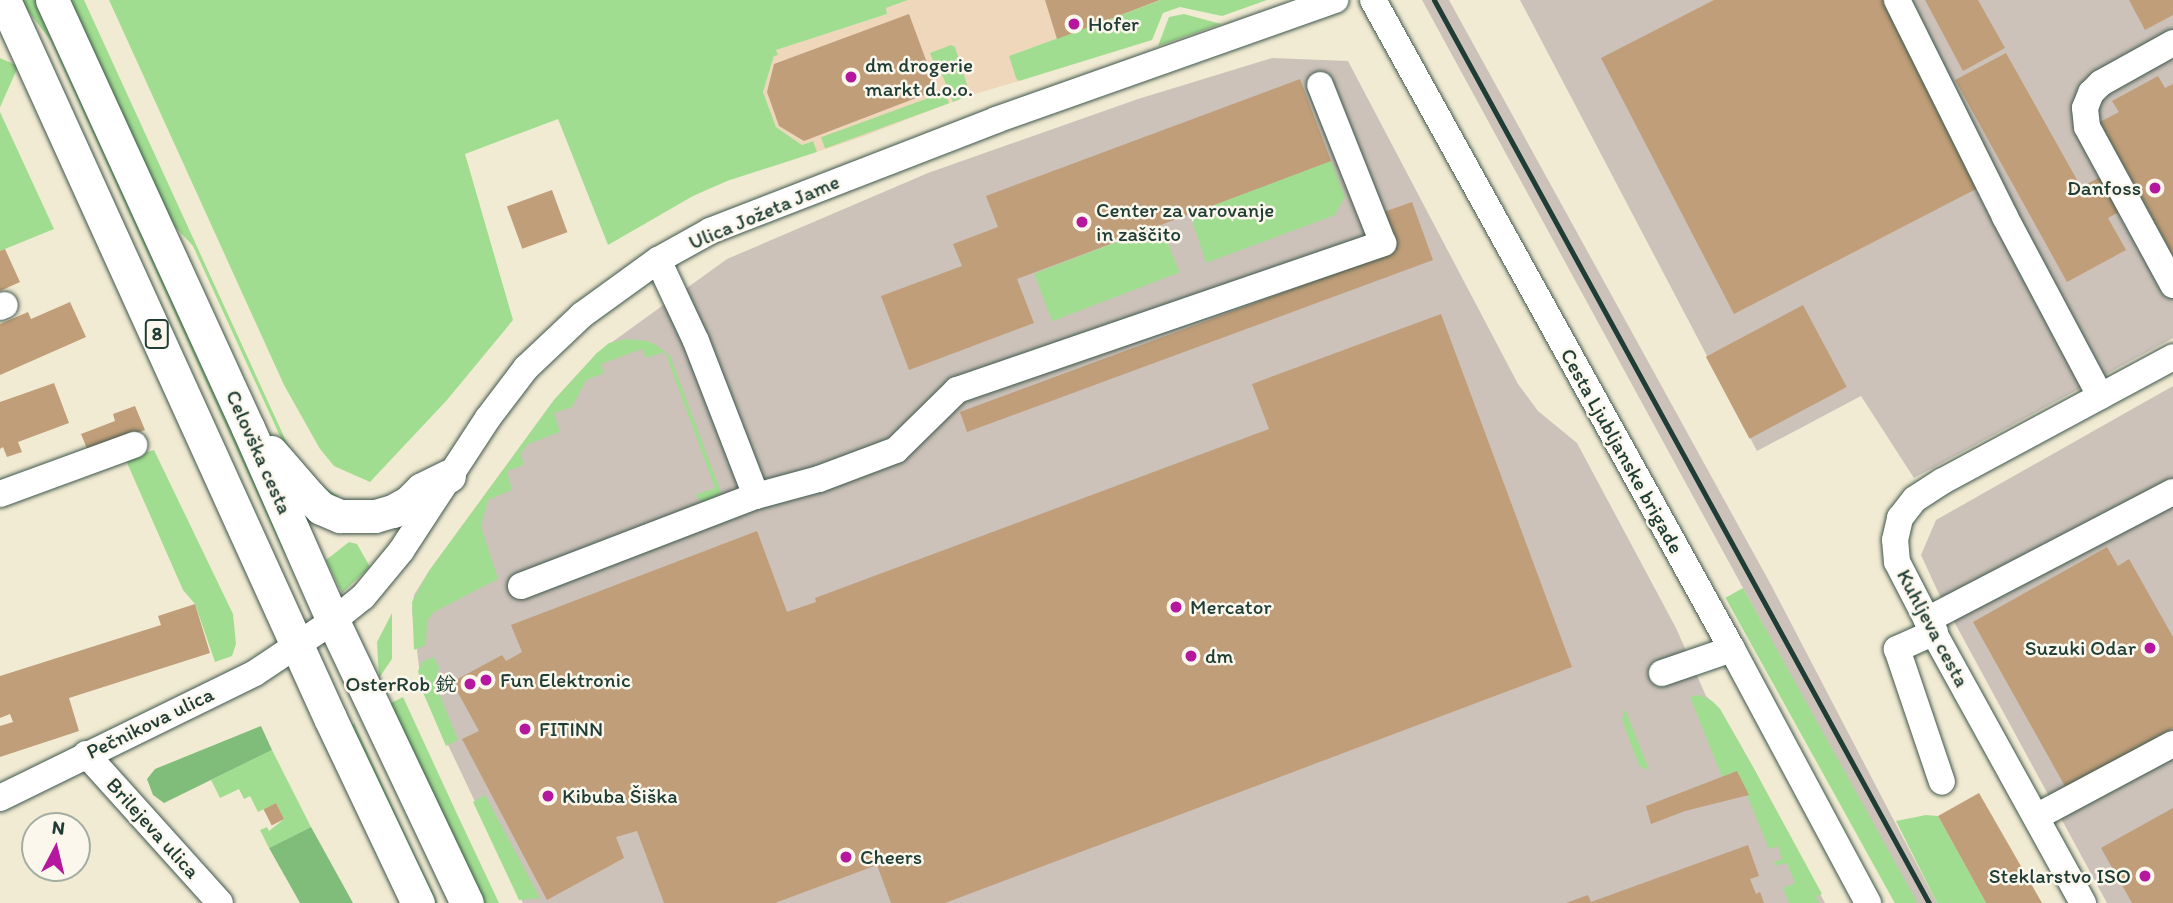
<!DOCTYPE html>
<meta charset="utf-8">
<style>
body{margin:0}
#map{position:relative;width:2173px;height:903px;overflow:hidden;background:#f2ebd3;font-family:Itim,"LXGW WenKai TC",sans-serif}
div>[style]{position:absolute}
.built>*{inset:0;background:#eed7bb}
.industrial>*{inset:0;background:#ccc2b9}
.green>*{inset:0;background:#a1dd90;transform-origin:0 0}
.forest>*{inset:0;background:#80bc7a}
.building>*{inset:0;background:#c09e79;transform-origin:0 0}
.roads{filter:drop-shadow(0 0 2px #3f574c) drop-shadow(0 0 2px #3f574c)}
.minor>*{height:26px;margin:-13px;padding:0 13px;transform-origin:13px;border-radius:13px;background:#fff}
.major>*{height:33px;margin:-16.5px;padding:0 16.5px;transform-origin:16.5px;border-radius:16.5px;background:#fff}
.rail>*{height:5px;margin:-2.5px;padding:0 2.5px;transform-origin:2.5px;border-radius:2.5px;background:#1f3d34}
.dots>*{width:19px;height:19px;translate:-50% -50%;box-sizing:border-box;border:4px solid #fbf7ec;border-radius:50%}
span{translate:-50% -50%;white-space:nowrap;text-align:center;line-height:1.15;-webkit-text-stroke:5px #fbf7ec;paint-order:stroke}
.shield-label span{padding:2px 5px;background:#fbf7ec;border:2px solid;border-radius:5px;-webkit-text-stroke-width:0}
.shield-label{font-size:19px;color:#1f3d34;font-weight:700}
.poi-label{font-size:21px;color:#1f3d34}
.left{translate:0 -50%;text-align:left}
.right{translate:-100% -50%;text-align:right}
.street-label{font-size:21px;color:#1f3d34}
.north{position:absolute;left:21px;top:812px;width:70px;height:70px;box-sizing:border-box;background:#fbf7ec;border:2px solid #a3ada2;border-radius:50%;rotate:7deg;font-size:19px;font-weight:700;line-height:28px;text-align:center;color:#1f3d34}
.north::after{content:'';display:block;margin:auto;width:24px;height:32px;background:#b5179e;clip-path:polygon(50% 0,100% 100%,50% 72%,0 100%)}
</style>
<div id="map">
<div class="built">
<i style="clip-path:polygon(908px 0,1161px 0,1009px 56px,1019px 81px,968px 96px,862px 137px,817px 152px,812px 141px,802px 145px,776px 127px,763px 92px,776px 50px,887px 14px,886px 8px)"></i>
</div>
<div class="industrial">
<i style="clip-path:polygon(1422px 0,1449px 0,1770px 583px,1937px 903px,1915px 903px)"></i>
<i style="clip-path:polygon(1520px 0,2173px 0,2173px 338px,1914px 478px,1861px 396px,1757px 451px)"></i>
<i style="clip-path:polygon(1272px 58px,1348px 61px,1518px 384px,1538px 411px,1577px 443px,1676px 628px,1706px 696px,1720px 709px,1753px 767px,1825px 903px,523px 903px,422px 690px,412px 611px,414px 595px,429px 571px,554px 400px,597px 353px,727px 259px,928px 173px,1138px 99px)"></i>
<i style="clip-path:polygon(2173px 386px,2173px 903px,2107px 903px,1938px 592px,1921px 555px,1936px 520px)"></i>
</div>
<div class="green">
<i style="clip-path:polygon(20px 0,37px 0,289px 552px,285px 555px,51px 41px)"></i>
<i style="clip-path:polygon(66px 0,84px 0,286px 441px,301px 467px,316px 482px,338px 496px,336px 502px,290px 458px,193px 246px,165px 216px)"></i>
<i style="clip-path:polygon(109px 0,908px 0,886px 8px,887px 14px,776px 50px,778px 55px,774px 56px,763px 92px,776px 127px,802px 145px,813px 141px,817px 152px,727px 181px,693px 196px,608px 245px,558px 119px,465px 154px,513px 320px,447px 400px,370px 482px,334px 466px,320px 449px,284px 385px)"></i>
<i style="clip-path:polygon(1161px 0,1267px 0,1222px 16px,1180px 7px,1163px 13px,1152px 40px,1019px 81px,1016px 78px,1009px 56px)"></i>
<i style="clip-path:polygon(1184px 14px,1221px 24px,1158px 46px,1169px 17px)"></i>
<i style="clip-path:polygon(951px 45px,955px 47px,969px 91px,968px 96px,953px 102px,939px 67px,936px 68px,930px 53px)"></i>
<i style="left:0;top:58px;width:20px;height:581px;rotate:24deg"></i>
<i style="left:945px;top:92px;width:12px;height:132px;rotate:70deg"></i>
<i style="clip-path:polygon(0 112px,54px 229px,0 251px)"></i>
<i style="clip-path:polygon(1331px 161px,1345px 197px,1335px 215px,1206px 263px,1190px 214px)"></i>
<i style="left:1161px;top:225px;width:51px;height:136px;rotate:69deg"></i>
<i style="clip-path:polygon(626px 339px,647px 341px,656px 345px,670px 356px,721px 492px,708px 502px,701px 501px,695px 495px,715px 488px,665px 352px,646px 358px,642px 349px,601px 364px,604px 373px,586px 380px,572px 407px,554px 413px,560px 432px,528px 444px,521px 453px,524px 465px,507px 471px,512px 490px,488px 500px,481px 526px,498px 579px,434px 612px,427px 621px,426px 645px,414px 650px,412px 602px,429px 571px,554px 400px,597px 353px,609px 343px)"></i>
<i style="clip-path:polygon(154px 450px,233px 614px,236px 644px,232px 656px,215px 662px,195px 604px,183px 590px,128px 465px,126px 458px)"></i>
<i style="clip-path:polygon(349px 542px,357px 544px,370px 567px,342px 593px,326px 560px)"></i>
<i style="left:1743px;top:588px;width:359px;height:20px;rotate:61deg"></i>
<i style="clip-path:polygon(392px 613px,392px 659px,379px 678px,377px 642px)"></i>
<i style="clip-path:polygon(434px 657px,439px 668px,435px 683px,458px 740px,446px 746px,422px 690px,418px 671px,423px 661px)"></i>
<i style="clip-path:polygon(1700px 695px,1712px 701px,1720px 709px,1753px 767px,1822px 894px,1816px 896px,1819px 903px,1789px 903px,1783px 888px,1795px 883px,1787px 863px,1775px 866px,1774px 862px,1782px 859px,1778px 846px,1769px 849px,1737px 771px,1722px 777px,1690px 697px)"></i>
<i style="clip-path:polygon(403px 697px,457px 814px,499px 903px,482px 903px,389px 704px)"></i>
<i style="clip-path:polygon(1625px 708px,1629px 719px,1649px 770px,1639px 766px,1622px 720px)"></i>
<i style="clip-path:polygon(354px 723px,411px 847px,438px 903px,433px 903px,351px 726px)"></i>
<i style="clip-path:polygon(272px 750px,311px 827px,269px 848px,260px 830px,267px 827px,269px 831px,284px 819px,276px 803px,258px 812px,250px 796px,244px 799px,239px 789px,220px 798px,211px 780px)"></i>
<i style="clip-path:polygon(485px 795px,540px 898px,519px 900px,473px 802px)"></i>
<i style="clip-path:polygon(1926px 815px,1938px 816px,1986px 903px,1937px 903px,1896px 821px)"></i>
</div>
<div class="forest">
<i style="clip-path:polygon(261px 726px,272px 750px,164px 803px,153px 795px,147px 779px,155px 769px)"></i>
<i style="clip-path:polygon(311px 827px,353px 903px,300px 903px,269px 848px)"></i>
</div>
<div class="building">
<i style="clip-path:polygon(1045px 0,1160px 0,1057px 39px)"></i>
<i style="clip-path:polygon(1714px 0,1883px 0,1980px 187px,1734px 314px,1601px 58px)"></i>
<i style="clip-path:polygon(1925px 0,1978px 0,2005px 48px,1963px 71px)"></i>
<i style="clip-path:polygon(2129px 0,2173px 0,2173px 15px,2145px 30px)"></i>
<i style="clip-path:polygon(909px 14px,937px 90px,804px 141px,779px 126px,767px 92px,774px 64px)"></i>
<i style="clip-path:polygon(2006px 53px,2081px 187px,2102px 176px,2121px 211px,2108px 218px,2126px 250px,2067px 282px,1955px 80px)"></i>
<i style="clip-path:polygon(2158px 76px,2165px 88px,2173px 84px,2173px 255px,2100px 122px,2119px 112px,2112px 101px)"></i>
<i style="clip-path:polygon(1300px 79px,1331px 161px,1017px 279px,1034px 323px,909px 370px,881px 296px,962px 266px,953px 244px,998px 227px,986px 196px)"></i>
<i style="left:552px;top:190px;width:45px;height:48px;rotate:70deg"></i>
<i style="clip-path:polygon(1412px 202px,1433px 260px,967px 432px,960px 412px,1396px 251px,1381px 213px)"></i>
<i style="clip-path:polygon(5px 249px,20px 282px,0 291px,0 251px)"></i>
<i style="clip-path:polygon(70px 302px,86px 337px,0 375px,0 324px,28px 312px,31px 319px)"></i>
<i style="left:1803px;top:305px;width:93px;height:110px;rotate:62deg"></i>
<i style="clip-path:polygon(1441px 314px,1572px 667px,945px 903px,891px 903px,877px 865px,775px 903px,664px 903px,637px 831px,616px 837px,624px 858px,547px 900px,462px 739px,479px 731px,452px 682px,502px 655px,506px 661px,522px 652px,511px 625px,757px 531px,787px 612px,816px 602px,815px 598px,1269px 429px,1252px 384px)"></i>
<i style="clip-path:polygon(54px 383px,69px 423px,18px 442px,22px 452px,7px 457px,3px 447px,0 449px,0 402px)"></i>
<i style="clip-path:polygon(135px 406px,145px 430px,88px 451px,81px 434px,115px 421px,113px 414px)"></i>
<i style="clip-path:polygon(2107px 547px,2118px 566px,2129px 559px,2173px 637px,2173px 728px,2066px 788px,1973px 622px)"></i>
<i style="clip-path:polygon(195px 604px,210px 653px,69px 698px,79px 731px,0 757px,0 726px,13px 722px,10px 714px,0 718px,0 676px,161px 625px,158px 616px)"></i>
<i style="clip-path:polygon(1737px 771px,1749px 795px,1685px 811px,1651px 824px,1646px 806px)"></i>
<i style="clip-path:polygon(1979px 793px,2042px 903px,1986px 903px,1938px 816px)"></i>
<i style="left:276px;top:803px;width:18px;height:14px;rotate:63deg"></i>
<i style="clip-path:polygon(2173px 808px,2173px 903px,2132px 903px,2101px 848px)"></i>
<i style="clip-path:polygon(1748px 845px,1759px 876px,1750px 879px,1756px 894px,1760px 892px,1764px 903px,1566px 903px,1588px 895px,1591px 902px)"></i>
</div>
<div class="roads">
<div class="minor">
<i style="left:1373px;top:0;width:742px;rotate:61.05deg"></i>
<i style="left:1732px;top:649px;width:288px;rotate:61.8deg"></i>
<i style="left:1897px;top:0;width:242px;rotate:63.5deg"></i>
<i style="left:2005px;top:217px;width:203px;rotate:62deg"></i>
<i style="left:2173px;top:43px;width:82px;rotate:150.9deg"></i>
<i style="left:2101px;top:83px;width:14px;rotate:135deg"></i>
<i style="left:2091px;top:93px;width:16px;rotate:112deg"></i>
<i style="left:2085px;top:108px;width:19px;rotate:84deg"></i>
<i style="left:2087px;top:127px;width:180px;rotate:61.4deg"></i>
<i style="left:658px;top:260px;width:89px;rotate:64.9deg"></i>
<i style="left:696px;top:341px;width:166px;rotate:68.8deg"></i>
<i style="left:0;top:307px;width:5px;rotate:-22deg"></i>
<i style="left:0;top:494px;width:143px;rotate:-20.1deg"></i>
<i style="left:521px;top:586px;width:252px;rotate:-21deg"></i>
<i style="left:756px;top:496px;width:65px;rotate:-15.1deg"></i>
<i style="left:819px;top:479px;width:82px;rotate:-20.6deg"></i>
<i style="left:896px;top:450px;width:86px;rotate:-44.5deg"></i>
<i style="left:957px;top:390px;width:451px;rotate:-19deg"></i>
<i style="left:1383px;top:243px;width:170px;rotate:-111.7deg"></i>
<i style="left:1927px;top:620px;width:277px;rotate:-27.5deg"></i>
<i style="left:1935px;top:632px;width:42px;rotate:155.9deg"></i>
<i style="left:1897px;top:649px;width:140px;rotate:71.3deg"></i>
<i style="left:1662px;top:673px;width:74px;rotate:-18.9deg"></i>
<i style="left:86px;top:754px;width:200px;rotate:48deg"></i>
<i style="left:0;top:798px;width:284px;rotate:-26.1deg"></i>
<i style="left:255px;top:673px;width:94px;rotate:-33.7deg"></i>
<i style="left:333px;top:621px;width:38px;rotate:-39deg"></i>
<i style="left:363px;top:597px;width:60px;rotate:-50.4deg"></i>
<i style="left:401px;top:551px;width:159px;rotate:-56.8deg"></i>
<i style="left:488px;top:418px;width:63px;rotate:-52.8deg"></i>
<i style="left:526px;top:368px;width:77px;rotate:-43.4deg"></i>
<i style="left:582px;top:315px;width:94px;rotate:-35.9deg"></i>
<i style="left:658px;top:260px;width:60px;rotate:-29.1deg"></i>
<i style="left:710px;top:231px;width:307px;rotate:-21.2deg"></i>
<i style="left:996px;top:120px;width:360px;rotate:-19.5deg"></i>
<i style="left:2036px;top:817px;width:155px;rotate:-28.1deg"></i>
<i style="left:2083px;top:903px;width:323px;rotate:-118.9deg"></i>
<i style="left:1927px;top:620px;width:65px;rotate:-117.3deg"></i>
<i style="left:1897px;top:562px;width:22px;rotate:-95deg"></i>
<i style="left:1895px;top:540px;width:23px;rotate:-77deg"></i>
<i style="left:1900px;top:518px;width:24px;rotate:-52deg"></i>
<i style="left:1915px;top:499px;width:33px;rotate:-33deg"></i>
<i style="left:1943px;top:481px;width:261px;rotate:-28.3deg"></i>
</div>
<div class="major">
<i style="left:4px;top:0;width:789px;rotate:65.58deg"></i>
<i style="left:330px;top:718px;width:205px;rotate:64.6deg"></i>
<i style="left:52px;top:0;width:471px;rotate:65.4deg"></i>
<i style="left:248px;top:428px;width:211px;rotate:66.2deg"></i>
<i style="left:333px;top:621px;width:312px;rotate:64.6deg"></i>
<i style="left:271px;top:452px;width:58px;rotate:49.2deg"></i>
<i style="left:309px;top:496px;width:17px;rotate:45deg"></i>
<i style="left:321px;top:508px;width:21px;rotate:23deg"></i>
<i style="left:340px;top:516px;width:35px"></i>
<i style="left:375px;top:516px;width:19px;rotate:-16deg"></i>
<i style="left:393px;top:511px;width:18px;rotate:-29deg"></i>
<i style="left:409px;top:502px;width:18px;rotate:-45deg"></i>
<i style="left:422px;top:489px;width:30px;rotate:-26deg"></i>
</div>
</div>
<div class="rail">
<i style="left:1434px;top:0;width:1030px;rotate:61.27deg"></i>
</div>
<div class="dots">
<i style="left:1074px;top:24px;background:#b5179e"></i>
<i style="left:851px;top:77px;background:#b5179e"></i>
<i style="left:2155px;top:188px;background:#b5179e"></i>
<i style="left:1082px;top:222px;background:#b5179e"></i>
<i style="left:1176px;top:607px;background:#b5179e"></i>
<i style="left:2150px;top:648px;background:#b5179e"></i>
<i style="left:1191px;top:656px;background:#b5179e"></i>
<i style="left:486px;top:680px;background:#b5179e"></i>
<i style="left:470px;top:684px;background:#b5179e"></i>
<i style="left:525px;top:729px;background:#b5179e"></i>
<i style="left:548px;top:796px;background:#b5179e"></i>
<i style="left:846px;top:857px;background:#b5179e"></i>
<i style="left:2145px;top:876px;background:#b5179e"></i>
</div>
<div class="shield-label">
<span style="left:157px;top:334px">8</span>
</div>
<div class="poi-label">
<span class="left" style="left:1088px;top:24px">Hofer</span>
<span class="left" style="left:865px;top:77px">dm drogerie<br>markt d.o.o.</span>
<span class="right" style="left:2141px;top:188px">Danfoss</span>
<span class="left" style="left:1096px;top:222px">Center za varovanje<br>in zaščito</span>
<span class="left" style="left:1190px;top:607px">Mercator</span>
<span class="right" style="left:2136px;top:648px">Suzuki Odar</span>
<span class="left" style="left:1205px;top:656px">dm</span>
<span class="left" style="left:500px;top:680px">Fun Elektronic</span>
<span class="right" style="left:456px;top:684px">OsterRob 銳</span>
<span class="left" style="left:539px;top:729px">FITINN</span>
<span class="left" style="left:562px;top:796px">Kibuba Šiška</span>
<span class="left" style="left:860px;top:857px">Cheers</span>
<span class="right" style="left:2131px;top:876px">Steklarstvo ISO</span>
</div>
<div class="street-label">
<span style="left:764px;top:212px;rotate:-23deg">Ulica Jožeta Jame</span>
<span style="left:1622px;top:451px;rotate:61deg">Cesta Ljubljanske brigade</span>
<span style="left:259px;top:452px;rotate:66deg">Celovška cesta</span>
<span style="left:1933px;top:628px;rotate:62deg">Kuhljeva cesta</span>
<span style="left:150px;top:723px;rotate:-26deg">Pečnikova ulica</span>
<span style="left:153px;top:828px;rotate:48deg">Brilejeva ulica</span>
</div>
<div class="north">N</div>
</div>
